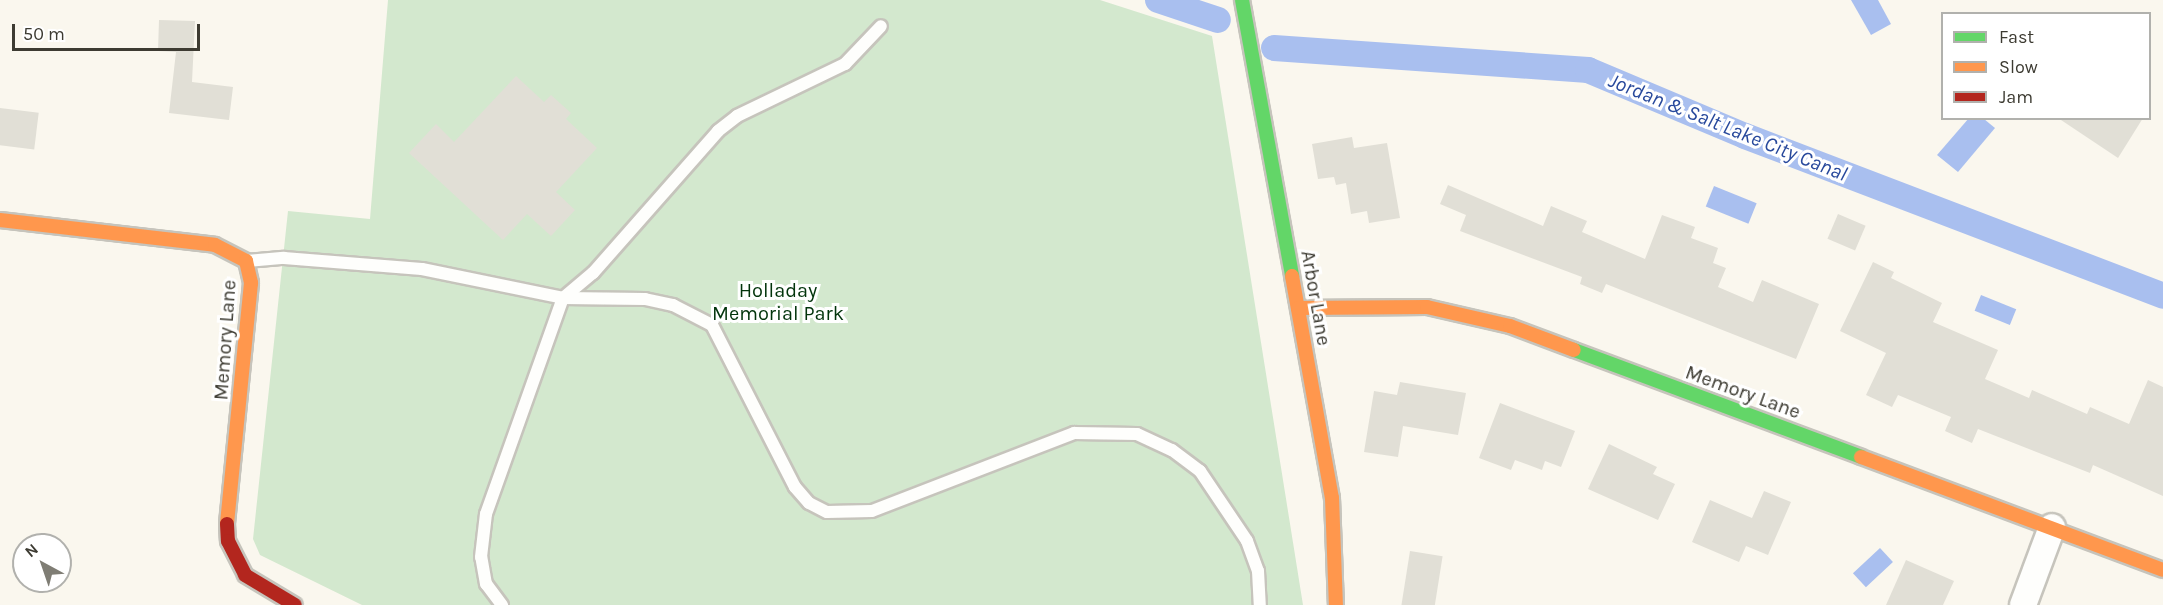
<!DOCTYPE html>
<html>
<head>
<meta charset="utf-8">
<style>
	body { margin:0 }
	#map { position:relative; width:2163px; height:605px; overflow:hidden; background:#faf7ee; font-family:Karla,sans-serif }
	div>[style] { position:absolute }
	.green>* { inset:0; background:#d3e8ce }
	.water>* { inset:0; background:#a9bfef; transform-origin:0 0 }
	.canal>* { height:26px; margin:-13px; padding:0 13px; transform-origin:13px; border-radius:13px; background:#a9bfef }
	.building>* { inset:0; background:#e1dfd6; transform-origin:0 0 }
	.roads { filter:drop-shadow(2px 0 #c6c4bc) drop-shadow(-2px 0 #c6c4bc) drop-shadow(0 2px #c6c4bc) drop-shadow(0 -2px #c6c4bc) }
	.lane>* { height:12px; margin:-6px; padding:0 6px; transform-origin:6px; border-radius:6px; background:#fefefc }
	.street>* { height:26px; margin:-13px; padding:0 13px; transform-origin:13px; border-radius:13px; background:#fefefc }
	.fast>* { height:14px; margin:-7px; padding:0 7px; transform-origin:7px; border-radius:7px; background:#63d668 }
	.slow>* { height:14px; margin:-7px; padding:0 7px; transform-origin:7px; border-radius:7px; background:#ff974d }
	.jam>* { height:14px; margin:-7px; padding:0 7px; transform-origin:7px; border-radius:7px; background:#b3261e }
	span { translate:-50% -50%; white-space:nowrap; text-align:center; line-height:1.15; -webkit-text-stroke:6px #fff; paint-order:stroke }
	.park-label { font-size:20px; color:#02340b }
	.street-label { font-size:20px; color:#3d3b32 }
	.water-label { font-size:21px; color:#28499c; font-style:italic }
	.legend { position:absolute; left:1941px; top:12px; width:210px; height:108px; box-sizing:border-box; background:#fff; border:2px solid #b1b1ad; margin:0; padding:8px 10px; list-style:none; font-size:18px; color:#3d3b32 }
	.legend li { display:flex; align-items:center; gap:12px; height:30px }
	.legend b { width:30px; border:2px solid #b1b1ad }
	.north { position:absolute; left:12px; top:533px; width:60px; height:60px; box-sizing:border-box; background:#fff; border:2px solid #b1b1ad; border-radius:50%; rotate:320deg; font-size:16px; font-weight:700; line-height:24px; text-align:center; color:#3d3b32 }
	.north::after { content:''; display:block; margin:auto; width:21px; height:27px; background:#7f7d74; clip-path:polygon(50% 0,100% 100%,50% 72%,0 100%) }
	.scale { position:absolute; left:12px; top:24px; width:188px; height:27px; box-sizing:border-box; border:3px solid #3d3b32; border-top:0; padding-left:8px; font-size:18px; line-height:21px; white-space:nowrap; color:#3d3b32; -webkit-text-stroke:4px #fff; paint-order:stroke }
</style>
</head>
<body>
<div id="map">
	<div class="green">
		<i style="clip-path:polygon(388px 0,1100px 0,1212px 36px,1303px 605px,362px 605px,260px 555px,253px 539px,288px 211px,370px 219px)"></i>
	</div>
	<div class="water">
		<i style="clip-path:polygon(1851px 0,1878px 0,1891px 24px,1871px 35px)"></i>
		<i style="clip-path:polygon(1969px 118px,1984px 119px,1995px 128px,1958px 172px,1937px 155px)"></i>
		<i style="left:1714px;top:186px;width:46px;height:22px;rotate:22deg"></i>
		<i style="left:1981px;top:295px;width:38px;height:17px;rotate:22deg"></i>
		<i style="left:1880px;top:548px;width:19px;height:37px;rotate:47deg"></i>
	</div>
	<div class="canal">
		<i style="left:1158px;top:0;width:63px;rotate:18.4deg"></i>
		<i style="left:1274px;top:48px;width:315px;rotate:4deg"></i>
		<i style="left:1588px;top:70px;width:170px;rotate:22.8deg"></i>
		<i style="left:1745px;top:136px;width:448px;rotate:20.9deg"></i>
	</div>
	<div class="building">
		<i style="clip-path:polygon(159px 20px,195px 21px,192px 82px,233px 87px,229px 120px,169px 113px,176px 52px,158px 51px)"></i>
		<i style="clip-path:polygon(516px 76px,544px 102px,551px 95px,571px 113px,566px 119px,597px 148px,556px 192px,575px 210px,551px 236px,527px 214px,503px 240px,409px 153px,436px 124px,454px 142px)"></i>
		<i style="left:0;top:108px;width:39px;height:37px;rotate:7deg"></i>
		<i style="clip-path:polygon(2058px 118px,2143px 118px,2118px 158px)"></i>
		<i style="clip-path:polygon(1352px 137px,1354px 148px,1387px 143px,1400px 218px,1369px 223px,1367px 211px,1351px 214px,1346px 183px,1336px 185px,1334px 177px,1318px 179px,1312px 144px)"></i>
		<i style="clip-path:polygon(1448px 185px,1543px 226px,1551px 206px,1587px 221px,1582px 232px,1645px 259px,1662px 215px,1695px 227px,1691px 238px,1718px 248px,1713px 263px,1726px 268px,1718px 287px,1753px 302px,1762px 280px,1819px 304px,1796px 359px,1606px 284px,1602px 293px,1580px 284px,1582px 277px,1460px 231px,1466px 215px,1440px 204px)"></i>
		<i style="left:1838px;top:214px;width:30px;height:27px;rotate:23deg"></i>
		<i style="clip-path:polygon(1873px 262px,1894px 272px,1891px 278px,1942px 303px,1933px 322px,1998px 350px,1985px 379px,2029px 398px,2032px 390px,2087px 414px,2090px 407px,2129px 424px,2148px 380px,2163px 387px,2163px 496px,2093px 465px,2090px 473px,1978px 429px,1972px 443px,1945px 431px,1951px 417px,1898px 395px,1892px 407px,1866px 395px,1886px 353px,1840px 331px)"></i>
		<i style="clip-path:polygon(1400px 382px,1466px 393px,1458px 435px,1403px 426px,1398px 457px,1364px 452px,1374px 391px,1397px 395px)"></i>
		<i style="clip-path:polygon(1500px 403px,1575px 431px,1561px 467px,1545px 461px,1542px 470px,1515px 460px,1511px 470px,1479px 458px)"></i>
		<i style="clip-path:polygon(1609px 444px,1657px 467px,1653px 474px,1675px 484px,1658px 520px,1588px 489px)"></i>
		<i style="clip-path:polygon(1764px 491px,1791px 502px,1768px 555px,1746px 546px,1739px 562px,1692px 542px,1710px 500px,1752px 518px)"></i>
		<i style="left:1410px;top:551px;width:33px;height:55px;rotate:9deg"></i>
		<i style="clip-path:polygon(1906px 560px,1954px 581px,1943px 605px,1886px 605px)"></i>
	</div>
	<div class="roads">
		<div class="lane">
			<i style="left:247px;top:261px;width:37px;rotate:-5deg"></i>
			<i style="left:284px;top:258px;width:138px;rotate:4.6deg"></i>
			<i style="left:422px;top:269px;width:144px;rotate:11.6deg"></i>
			<i style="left:563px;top:298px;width:39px;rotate:-40deg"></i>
			<i style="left:593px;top:273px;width:189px;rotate:-48.6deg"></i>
			<i style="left:718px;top:131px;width:24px;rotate:-38deg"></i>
			<i style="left:737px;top:116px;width:120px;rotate:-25.7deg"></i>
			<i style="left:845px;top:64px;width:52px;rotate:-46.5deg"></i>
			<i style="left:502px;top:605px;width:26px;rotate:-127deg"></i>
			<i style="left:486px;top:584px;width:27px;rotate:-100deg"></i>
			<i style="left:481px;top:557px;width:43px;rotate:-83.4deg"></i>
			<i style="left:486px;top:514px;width:229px;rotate:-70.4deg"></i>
			<i style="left:563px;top:298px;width:82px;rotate:0.7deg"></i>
			<i style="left:645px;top:299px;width:29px;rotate:12deg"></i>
			<i style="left:673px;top:305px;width:44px;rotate:27.1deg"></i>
			<i style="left:712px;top:325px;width:182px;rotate:62.9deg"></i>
			<i style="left:795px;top:487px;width:21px;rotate:49deg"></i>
			<i style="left:809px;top:503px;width:20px;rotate:27deg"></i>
			<i style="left:827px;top:512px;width:45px;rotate:-1.3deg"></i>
			<i style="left:872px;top:511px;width:217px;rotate:-21.1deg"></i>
			<i style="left:1074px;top:433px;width:63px;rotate:0.9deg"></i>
			<i style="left:1137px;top:434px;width:38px;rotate:25deg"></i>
			<i style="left:1172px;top:450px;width:35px;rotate:37deg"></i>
			<i style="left:1200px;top:471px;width:84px;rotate:56.1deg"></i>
			<i style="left:1247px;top:541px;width:32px;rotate:70deg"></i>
			<i style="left:1258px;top:571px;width:34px;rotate:87deg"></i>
		</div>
		<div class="street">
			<i style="left:2023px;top:605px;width:83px;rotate:-69.6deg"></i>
		</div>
		<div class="fast">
			<i style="left:1242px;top:0;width:280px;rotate:79.7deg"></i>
			<i style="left:1574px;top:350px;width:306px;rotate:20.4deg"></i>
		</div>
		<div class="slow">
			<i style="left:0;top:220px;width:216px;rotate:6.6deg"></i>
			<i style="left:215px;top:245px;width:35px;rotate:27deg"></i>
			<i style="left:246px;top:261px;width:23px;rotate:77deg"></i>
			<i style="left:251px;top:283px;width:242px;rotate:95.7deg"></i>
			<i style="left:1292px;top:276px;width:226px;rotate:79.8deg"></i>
			<i style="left:1332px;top:498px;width:107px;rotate:87.9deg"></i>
			<i style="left:1298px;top:308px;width:129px;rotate:-0.4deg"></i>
			<i style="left:1427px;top:307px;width:85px;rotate:12.9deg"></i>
			<i style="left:1510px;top:326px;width:68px;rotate:20.6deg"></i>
			<i style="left:1861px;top:457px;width:322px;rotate:20.5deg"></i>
		</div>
		<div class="jam">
			<i style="left:227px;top:524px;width:17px;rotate:87deg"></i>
			<i style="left:228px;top:541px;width:38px;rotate:63deg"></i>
			<i style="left:245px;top:575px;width:58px;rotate:31deg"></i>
		</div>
	</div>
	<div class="park-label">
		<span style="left:778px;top:302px">Holladay<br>Memorial Park</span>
	</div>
	<div class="street-label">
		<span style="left:1316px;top:298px;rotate:80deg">Arbor Lane</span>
		<span style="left:225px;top:340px;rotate:-86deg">Memory Lane</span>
		<span style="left:1743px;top:392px;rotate:20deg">Memory Lane</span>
	</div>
	<div class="water-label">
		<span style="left:1728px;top:127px;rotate:22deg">Jordan &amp; Salt Lake City Canal</span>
	</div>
	<ul class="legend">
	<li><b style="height:8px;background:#63d668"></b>Fast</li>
	<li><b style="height:8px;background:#ff974d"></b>Slow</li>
	<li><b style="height:8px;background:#b3261e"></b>Jam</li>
	</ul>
	<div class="north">N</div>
	<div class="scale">50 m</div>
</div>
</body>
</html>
